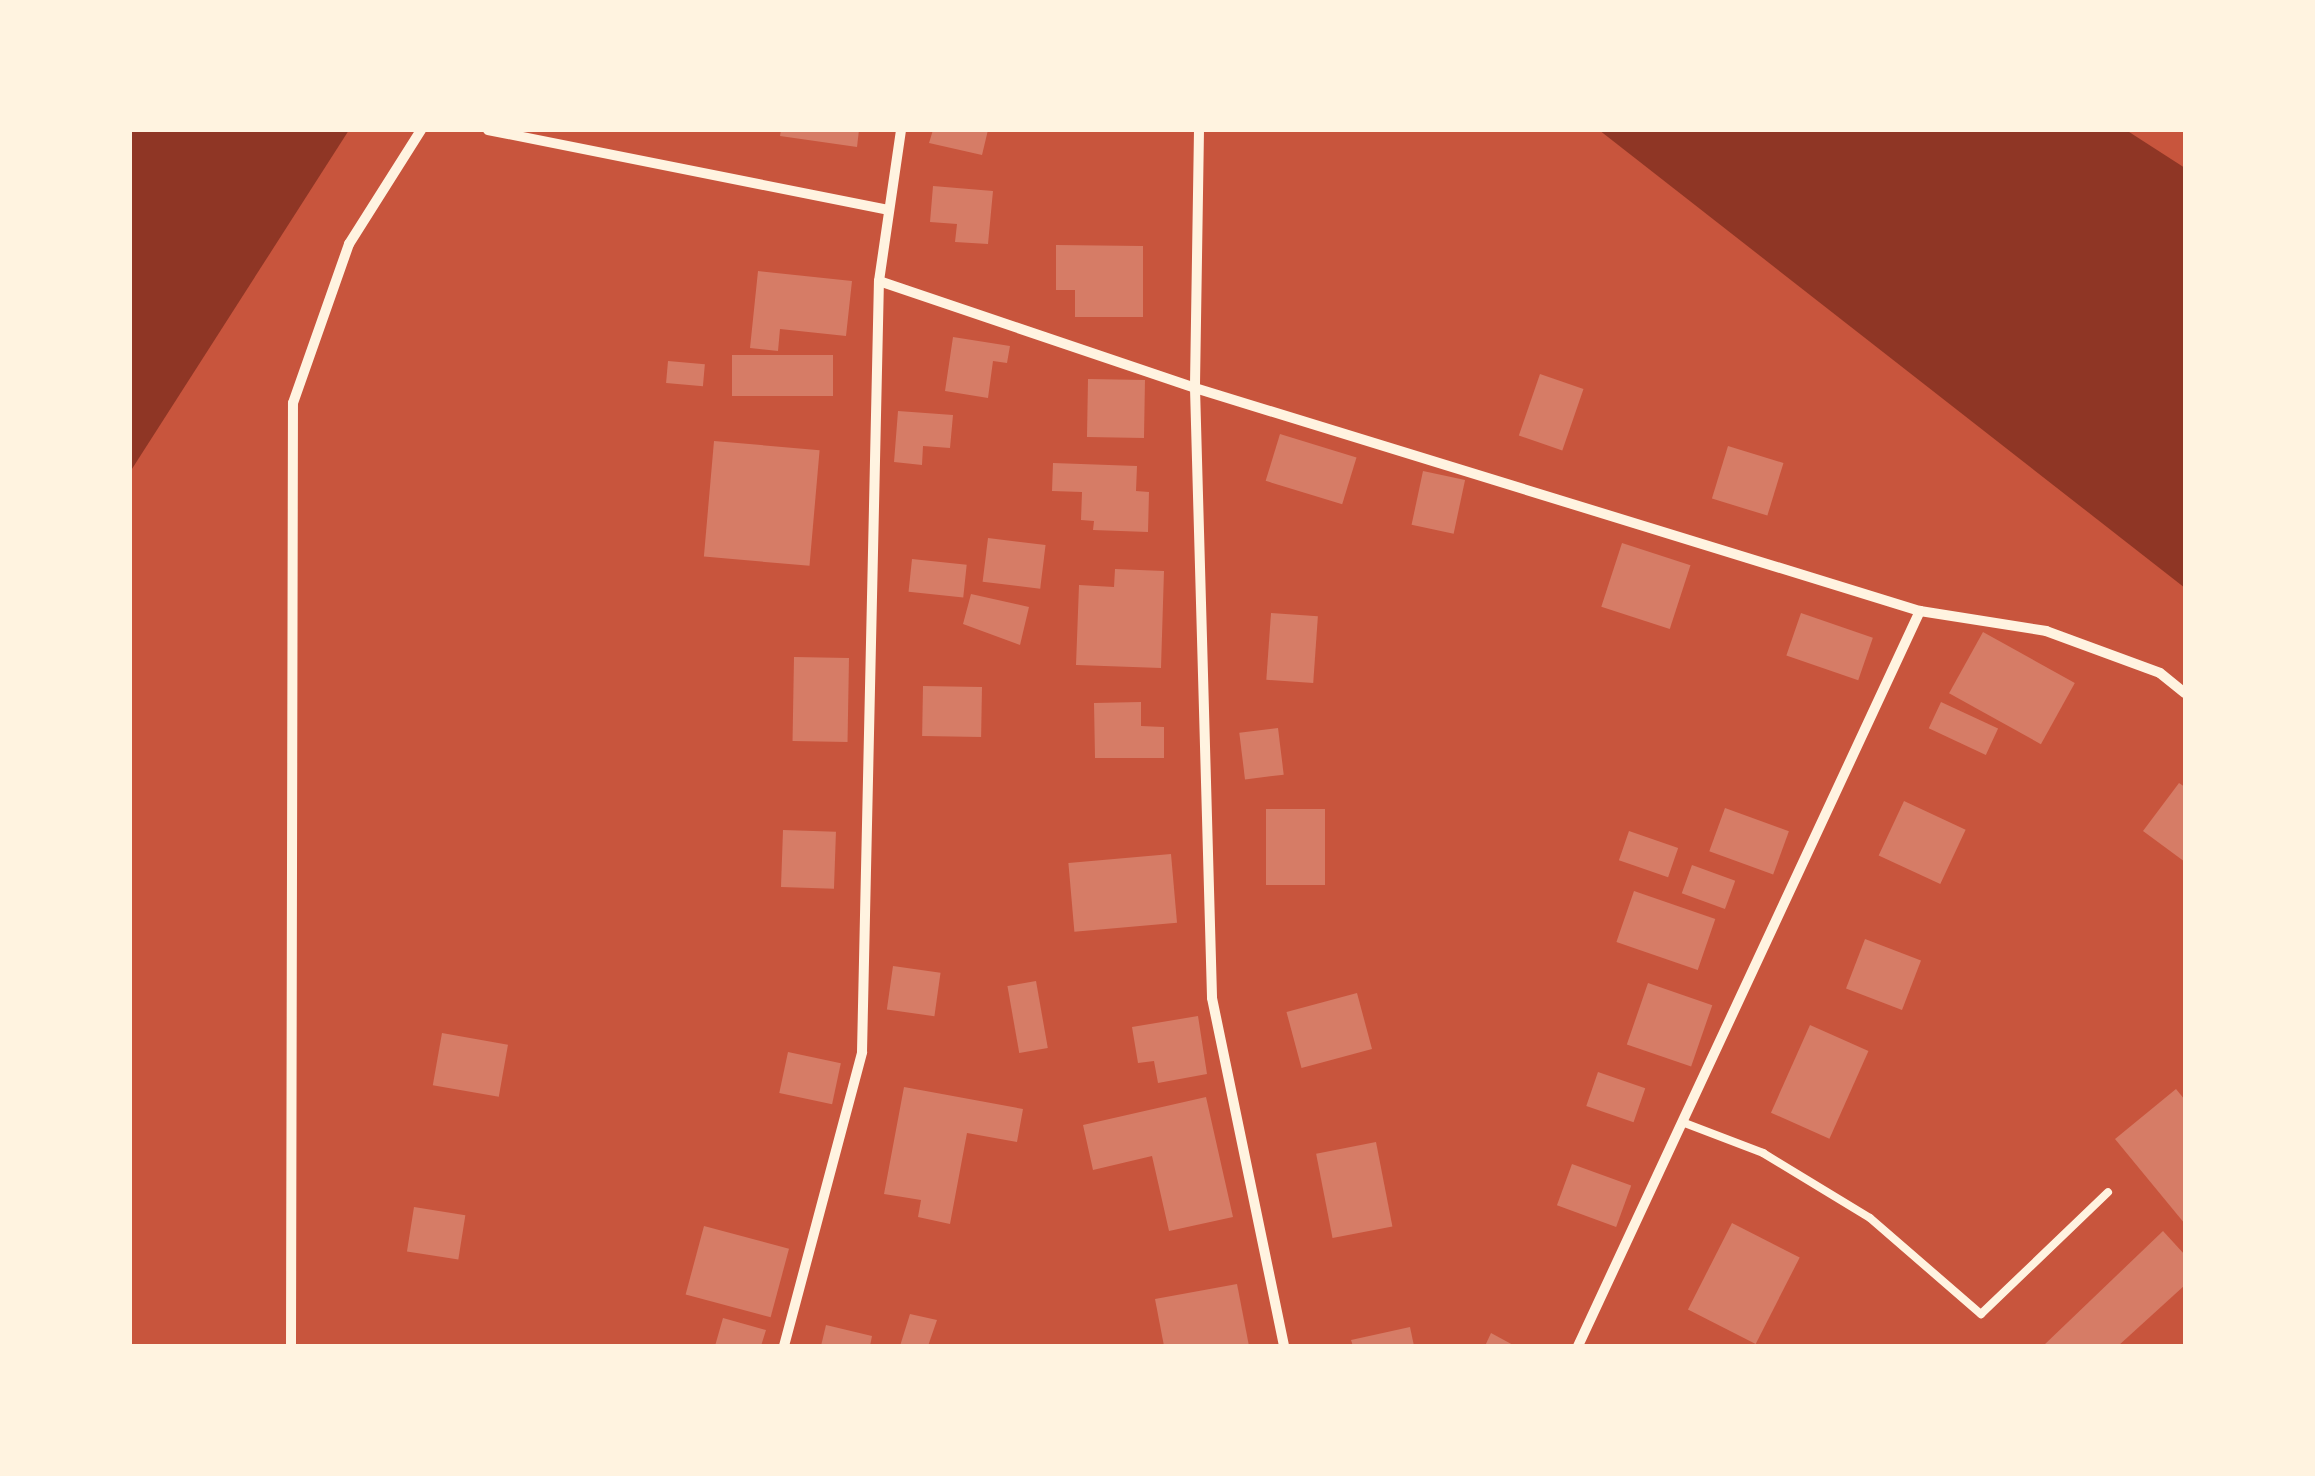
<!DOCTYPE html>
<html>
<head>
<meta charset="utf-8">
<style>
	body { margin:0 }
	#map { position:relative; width:2315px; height:1476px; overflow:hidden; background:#c8553d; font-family:Arial,sans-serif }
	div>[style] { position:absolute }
	.water>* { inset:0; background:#8f3625 }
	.building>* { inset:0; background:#d67c66; transform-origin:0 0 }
	.service>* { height:8px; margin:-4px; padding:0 4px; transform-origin:4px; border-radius:4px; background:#fff3e0 }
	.minor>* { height:10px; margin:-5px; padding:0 5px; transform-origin:5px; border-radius:5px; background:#fff3e0 }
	span { translate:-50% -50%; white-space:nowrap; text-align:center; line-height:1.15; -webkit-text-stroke:8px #fff3e0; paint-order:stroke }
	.frame { position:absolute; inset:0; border:132px solid #fff3e0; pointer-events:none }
</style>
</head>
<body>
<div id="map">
	<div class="water">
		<i style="clip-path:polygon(130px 130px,349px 130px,130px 472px)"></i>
		<i style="clip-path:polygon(1599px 130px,2126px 130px,2185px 168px,2185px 588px)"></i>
	</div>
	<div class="building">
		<i style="clip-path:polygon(781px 130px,859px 130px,857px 147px,780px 136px)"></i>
		<i style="clip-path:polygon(933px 130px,988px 130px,982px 155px,929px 143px)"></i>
		<i style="clip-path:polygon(933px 186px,993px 191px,988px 244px,955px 242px,957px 224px,930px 222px)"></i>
		<i style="clip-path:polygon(1056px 245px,1143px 246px,1143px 317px,1075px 317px,1075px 290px,1056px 290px)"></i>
		<i style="clip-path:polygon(758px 271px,852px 281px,846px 336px,780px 329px,778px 351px,750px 348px)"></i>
		<i style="clip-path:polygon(953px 337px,1010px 346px,1007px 363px,993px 361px,988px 398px,945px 391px)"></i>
		<i style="left:833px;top:355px;width:41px;height:101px;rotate:90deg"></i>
		<i style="left:668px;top:361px;width:37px;height:22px;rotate:5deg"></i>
		<i style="left:1540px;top:374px;width:46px;height:65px;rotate:19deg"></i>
		<i style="left:1088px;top:379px;width:57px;height:58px;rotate:1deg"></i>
		<i style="clip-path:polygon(898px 411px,953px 415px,950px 448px,923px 446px,922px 465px,894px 462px)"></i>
		<i style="left:1280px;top:434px;width:80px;height:49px;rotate:17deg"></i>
		<i style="left:714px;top:441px;width:106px;height:116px;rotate:5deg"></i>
		<i style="left:1728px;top:446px;width:58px;height:55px;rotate:17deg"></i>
		<i style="clip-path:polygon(1053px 463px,1137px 466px,1136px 491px,1149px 492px,1148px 532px,1093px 530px,1094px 521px,1081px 520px,1082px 492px,1052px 491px)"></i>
		<i style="left:1423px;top:471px;width:43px;height:55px;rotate:12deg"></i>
		<i style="left:988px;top:538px;width:58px;height:44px;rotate:7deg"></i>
		<i style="left:1622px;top:543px;width:72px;height:67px;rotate:18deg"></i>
		<i style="left:912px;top:559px;width:55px;height:33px;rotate:6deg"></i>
		<i style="clip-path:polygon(1115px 569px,1164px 571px,1161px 668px,1076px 665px,1079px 585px,1114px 587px)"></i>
		<i style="clip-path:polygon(971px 594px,1029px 607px,1020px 645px,963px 624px)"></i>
		<i style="left:1271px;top:613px;width:47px;height:67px;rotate:4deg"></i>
		<i style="left:1801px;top:613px;width:76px;height:45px;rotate:19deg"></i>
		<i style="left:1983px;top:632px;width:105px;height:70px;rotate:29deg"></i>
		<i style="left:794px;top:657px;width:55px;height:84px;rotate:1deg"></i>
		<i style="left:923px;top:686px;width:59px;height:50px;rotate:1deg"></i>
		<i style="clip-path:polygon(1141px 702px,1141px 726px,1164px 727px,1164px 758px,1095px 758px,1094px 703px)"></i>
		<i style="left:1941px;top:702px;width:63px;height:29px;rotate:25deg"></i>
		<i style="left:1278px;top:728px;width:47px;height:39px;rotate:83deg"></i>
		<i style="clip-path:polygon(2179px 783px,2185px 787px,2185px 862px,2143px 831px)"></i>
		<i style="left:1904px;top:801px;width:68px;height:60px;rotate:25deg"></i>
		<i style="left:1725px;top:808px;width:68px;height:46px;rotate:20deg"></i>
		<i style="left:1266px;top:809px;width:59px;height:76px"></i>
		<i style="left:783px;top:830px;width:53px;height:57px;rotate:2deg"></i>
		<i style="left:1629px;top:831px;width:52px;height:31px;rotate:19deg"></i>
		<i style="left:1171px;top:854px;width:69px;height:103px;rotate:85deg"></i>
		<i style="left:1692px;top:865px;width:46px;height:30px;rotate:20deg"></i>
		<i style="left:1634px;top:891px;width:86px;height:54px;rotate:19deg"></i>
		<i style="left:1865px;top:939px;width:60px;height:53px;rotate:21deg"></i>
		<i style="left:893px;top:966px;width:48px;height:44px;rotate:8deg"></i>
		<i style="left:1036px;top:981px;width:68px;height:29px;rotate:80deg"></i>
		<i style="left:1648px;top:983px;width:68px;height:65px;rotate:19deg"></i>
		<i style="left:1357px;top:993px;width:58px;height:73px;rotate:75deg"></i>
		<i style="clip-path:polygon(1198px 1016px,1207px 1074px,1158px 1083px,1154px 1061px,1138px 1063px,1132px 1027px)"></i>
		<i style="left:1810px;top:1025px;width:64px;height:96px;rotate:24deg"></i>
		<i style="left:442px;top:1033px;width:67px;height:53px;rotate:10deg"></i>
		<i style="left:788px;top:1052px;width:54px;height:42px;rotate:12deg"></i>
		<i style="left:1598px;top:1072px;width:50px;height:36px;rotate:19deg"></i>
		<i style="clip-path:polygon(904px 1087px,1023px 1109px,1017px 1142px,967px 1133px,950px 1224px,918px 1217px,921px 1200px,884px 1194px)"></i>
		<i style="clip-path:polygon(2176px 1089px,2185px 1100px,2185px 1224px,2115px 1139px)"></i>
		<i style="clip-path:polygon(1206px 1097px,1233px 1217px,1169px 1231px,1152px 1156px,1093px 1170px,1083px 1125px)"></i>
		<i style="left:1376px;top:1142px;width:86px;height:61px;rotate:79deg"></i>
		<i style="left:1572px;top:1164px;width:63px;height:44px;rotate:20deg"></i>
		<i style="left:414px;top:1207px;width:52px;height:45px;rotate:9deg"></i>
		<i style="left:1732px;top:1223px;width:76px;height:97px;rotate:27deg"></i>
		<i style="left:704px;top:1226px;width:88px;height:71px;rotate:15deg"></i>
		<i style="clip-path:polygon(2163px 1231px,2185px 1255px,2185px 1285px,2118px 1346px,2043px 1346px)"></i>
		<i style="clip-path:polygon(1237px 1284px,1249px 1346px,1164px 1346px,1155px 1299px)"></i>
		<i style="clip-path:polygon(910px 1314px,937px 1320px,928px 1346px,900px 1346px)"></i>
		<i style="clip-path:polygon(723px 1318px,766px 1330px,761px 1346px,715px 1346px)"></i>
		<i style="clip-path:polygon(826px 1325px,872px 1336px,870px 1346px,821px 1346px)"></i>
		<i style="clip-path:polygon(1410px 1327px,1414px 1346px,1353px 1346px,1351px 1340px)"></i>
		<i style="clip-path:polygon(1491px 1333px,1515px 1346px,1485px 1346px)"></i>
	</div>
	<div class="service">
		<i style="left:1682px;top:1122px;width:87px;rotate:20.9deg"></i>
		<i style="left:1763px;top:1153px;width:125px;rotate:31.3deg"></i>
		<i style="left:1870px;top:1218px;width:147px;rotate:40.9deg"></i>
		<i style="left:1981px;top:1314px;width:176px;rotate:-43.8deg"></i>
	</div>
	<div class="minor">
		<i style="left:488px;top:130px;width:408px;rotate:11.3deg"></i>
		<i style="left:1199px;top:130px;width:258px;rotate:90.9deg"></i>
		<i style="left:1195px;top:388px;width:610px;rotate:88.4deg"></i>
		<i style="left:1212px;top:998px;width:355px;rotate:78.3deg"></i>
		<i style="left:879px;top:281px;width:334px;rotate:18.7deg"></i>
		<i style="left:1195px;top:388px;width:759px;rotate:17.1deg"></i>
		<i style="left:1920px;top:611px;width:128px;rotate:9deg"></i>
		<i style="left:2046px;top:631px;width:121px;rotate:20.2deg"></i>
		<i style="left:2160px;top:673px;width:32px;rotate:39deg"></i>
		<i style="left:291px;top:1346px;width:943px;rotate:-89.88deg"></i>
		<i style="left:293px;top:403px;width:169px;rotate:-70.6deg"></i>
		<i style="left:349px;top:244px;width:135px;rotate:-57.7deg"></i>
		<i style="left:784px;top:1346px;width:304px;rotate:-75.1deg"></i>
		<i style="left:862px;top:1052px;width:771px;rotate:-88.74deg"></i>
		<i style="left:879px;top:281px;width:153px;rotate:-81.7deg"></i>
		<i style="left:1578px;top:1346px;width:811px;rotate:-65.05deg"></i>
	</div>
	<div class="frame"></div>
</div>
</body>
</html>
